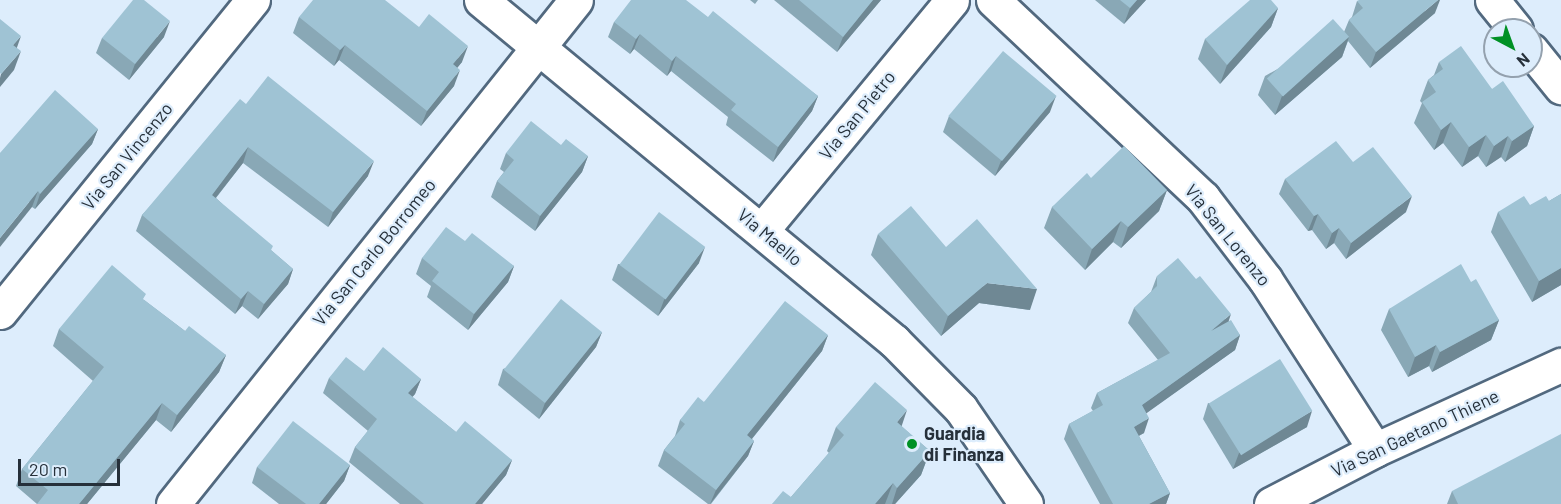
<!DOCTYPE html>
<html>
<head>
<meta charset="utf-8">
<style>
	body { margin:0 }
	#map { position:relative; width:1561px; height:504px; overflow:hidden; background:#ddedfc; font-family:Barlow,sans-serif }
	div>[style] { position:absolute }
	.roads { filter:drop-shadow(2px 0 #52697f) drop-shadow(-2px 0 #52697f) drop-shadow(0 2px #52697f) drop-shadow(0 -2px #52697f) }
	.street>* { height:33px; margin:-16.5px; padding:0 16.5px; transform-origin:16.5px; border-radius:16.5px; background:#fff }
	.secondary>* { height:33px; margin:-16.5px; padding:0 16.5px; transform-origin:16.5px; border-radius:16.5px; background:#fff }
	.wall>* { inset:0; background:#89a8b6 }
	.shaded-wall>* { inset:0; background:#6f8894 }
	.building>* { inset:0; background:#9fc3d4; transform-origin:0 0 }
	.dots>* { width:16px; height:16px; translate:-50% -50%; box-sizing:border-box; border:3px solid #ddedfc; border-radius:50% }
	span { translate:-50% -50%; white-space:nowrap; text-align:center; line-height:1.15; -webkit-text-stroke:4.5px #ddedfc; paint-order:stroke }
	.street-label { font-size:18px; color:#26303a }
	.poi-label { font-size:18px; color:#26303a; font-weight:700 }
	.left { translate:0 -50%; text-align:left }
	.north { position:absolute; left:1483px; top:18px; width:60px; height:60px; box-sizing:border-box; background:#ddedfc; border:2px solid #94a1ae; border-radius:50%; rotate:139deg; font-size:16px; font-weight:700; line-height:24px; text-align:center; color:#26303a }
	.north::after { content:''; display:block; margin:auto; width:21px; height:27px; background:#009125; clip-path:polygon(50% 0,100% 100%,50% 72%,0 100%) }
	.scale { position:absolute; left:18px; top:459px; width:102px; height:27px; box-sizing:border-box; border:3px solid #26303a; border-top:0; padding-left:8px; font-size:18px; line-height:21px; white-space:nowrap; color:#26303a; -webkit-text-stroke:4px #ddedfc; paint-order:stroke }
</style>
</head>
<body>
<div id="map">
	<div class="roads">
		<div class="street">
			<i style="left:993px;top:0;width:289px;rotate:43.3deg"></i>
			<i style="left:1203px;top:198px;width:102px;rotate:52.6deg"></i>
			<i style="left:1265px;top:279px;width:203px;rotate:57.2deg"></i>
			<i style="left:1492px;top:0;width:38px;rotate:51deg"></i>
			<i style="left:1531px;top:50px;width:48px;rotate:51deg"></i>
			<i style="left:762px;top:230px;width:298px;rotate:-50.4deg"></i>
			<i style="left:0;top:312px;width:402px;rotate:-51deg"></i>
			<i style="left:173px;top:504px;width:645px;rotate:-51.35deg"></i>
			<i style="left:1271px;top:504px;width:117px;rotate:-27.4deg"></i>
			<i style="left:1375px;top:450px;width:205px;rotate:-24.6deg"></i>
		</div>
		<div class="secondary">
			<i style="left:481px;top:0;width:536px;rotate:39.55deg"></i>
			<i style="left:894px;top:341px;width:95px;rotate:45.4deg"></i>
			<i style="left:961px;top:409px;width:115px;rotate:55.6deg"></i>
		</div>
	</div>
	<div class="wall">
		<i style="clip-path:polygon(750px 0,758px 0,755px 4px)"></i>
		<i style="clip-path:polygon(774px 0,881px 0,837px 52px)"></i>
		<i style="clip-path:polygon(1095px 0,1146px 0,1124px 24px)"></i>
		<i style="clip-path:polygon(1357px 1px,1435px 13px,1370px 68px,1348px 41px,1342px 57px,1275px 115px,1258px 95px,1265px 76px,1344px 32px,1349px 20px,1352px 17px)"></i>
		<i style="clip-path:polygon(1278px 8px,1271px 27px,1220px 84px,1198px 59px,1205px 39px)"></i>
		<i style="clip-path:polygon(299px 17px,419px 27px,462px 62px,457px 68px,454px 86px,421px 126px,339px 60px,334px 66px,293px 33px)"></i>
		<i style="clip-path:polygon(708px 17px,818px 96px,812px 111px,773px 162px,726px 125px,728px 117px,671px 71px,667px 76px,634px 49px,630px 54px,608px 37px,614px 22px)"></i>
		<i style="clip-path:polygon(164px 37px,129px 80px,96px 53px,102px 38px)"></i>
		<i style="clip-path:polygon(1439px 62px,1492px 89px,1534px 126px,1527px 146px,1505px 162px,1501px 157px,1486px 167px,1478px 156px,1462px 167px,1443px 143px,1434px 150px,1414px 123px,1422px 103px,1420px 101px,1428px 80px,1434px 75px)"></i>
		<i style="clip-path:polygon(246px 104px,368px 176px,328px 227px,243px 163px,216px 198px,272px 251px,293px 269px,288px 284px,258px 319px,242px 306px,235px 314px,136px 231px,142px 215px)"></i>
		<i style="clip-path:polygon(1050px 112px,995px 176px,943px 132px,949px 116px)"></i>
		<i style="clip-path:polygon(98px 129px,92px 144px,35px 209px,32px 207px,0 153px)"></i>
		<i style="clip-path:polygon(506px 153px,588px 156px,582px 172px,535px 231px,491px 197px,497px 181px,504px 172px,500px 169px)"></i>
		<i style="clip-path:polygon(1353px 162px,1406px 212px,1346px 259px,1334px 243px,1326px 249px,1312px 230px,1308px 231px,1279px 194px,1285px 179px)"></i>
		<i style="clip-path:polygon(1091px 178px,1167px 190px,1159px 211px,1121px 248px,1113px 242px,1085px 270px,1044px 228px,1052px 207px)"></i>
		<i style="clip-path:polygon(1561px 194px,1561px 285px,1532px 302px,1491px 232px,1498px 212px,1549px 201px)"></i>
		<i style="clip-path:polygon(878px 234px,1030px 310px,979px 303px,941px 336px,871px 255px)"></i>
		<i style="clip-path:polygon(465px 241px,514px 266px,508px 282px,468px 330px,427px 297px,431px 286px,416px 274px,422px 258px)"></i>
		<i style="clip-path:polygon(699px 263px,658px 316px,612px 280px,618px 264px)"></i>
		<i style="clip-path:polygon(1157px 276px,1229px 321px,1240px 335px,1235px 350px,1146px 413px,1144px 433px,1139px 436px,1170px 493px,1166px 504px,1100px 504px,1064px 439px,1069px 424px,1093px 411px,1091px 408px,1097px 393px,1158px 360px,1128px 323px,1134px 308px,1151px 292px)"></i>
		<i style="clip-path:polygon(1471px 282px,1499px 320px,1491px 340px,1432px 372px,1429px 366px,1408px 377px,1381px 330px,1389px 309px)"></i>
		<i style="clip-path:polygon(144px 300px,185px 331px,226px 355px,219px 372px,171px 432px,156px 420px,87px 504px,37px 504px,16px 486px,22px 469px,93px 381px,53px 346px,59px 329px)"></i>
		<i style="clip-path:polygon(602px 332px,596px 347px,539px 419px,498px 385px,503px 369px)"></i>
		<i style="clip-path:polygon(828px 335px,822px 351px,752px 439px,754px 441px,748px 456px,711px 504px,708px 504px,658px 466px,664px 450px,675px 436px,680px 420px,704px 402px)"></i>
		<i style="clip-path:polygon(364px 371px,421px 379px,415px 394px,412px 397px,456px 432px,512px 460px,506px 475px,482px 504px,400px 504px,349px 462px,355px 447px,368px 431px,323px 393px,329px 378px)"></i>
		<i style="clip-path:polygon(1208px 403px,1307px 427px,1233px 469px,1203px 419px)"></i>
		<i style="clip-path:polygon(901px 426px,930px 451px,921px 475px,895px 504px,772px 504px,791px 497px,829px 453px,827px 451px,836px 427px)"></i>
		<i style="clip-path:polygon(350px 465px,344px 481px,326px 504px,279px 504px,252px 483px,257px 467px)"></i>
		<i style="clip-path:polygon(1452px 491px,1561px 504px,1447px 504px)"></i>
	</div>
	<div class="shaded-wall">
		<i style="clip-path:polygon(873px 0,881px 0,837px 52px,843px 37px)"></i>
		<i style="clip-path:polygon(1137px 0,1146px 0,1124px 24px,1130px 8px)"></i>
		<i style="clip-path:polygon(1438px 0,1440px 0,1435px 13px,1370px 68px,1376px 52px)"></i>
		<i style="clip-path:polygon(1278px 8px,1271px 27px,1220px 84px,1227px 65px)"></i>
		<i style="clip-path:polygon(170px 21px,164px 37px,129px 80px,135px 64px)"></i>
		<i style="clip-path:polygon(640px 34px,634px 49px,630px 54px,636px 39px)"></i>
		<i style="clip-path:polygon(21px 36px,14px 56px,13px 45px)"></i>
		<i style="clip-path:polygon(1349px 37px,1342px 57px,1275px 115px,1282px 96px)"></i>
		<i style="clip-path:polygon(345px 45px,339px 60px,334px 66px,340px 50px)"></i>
		<i style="clip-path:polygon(468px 46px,462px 62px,447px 80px,453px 64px)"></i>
		<i style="clip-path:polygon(21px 51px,14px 70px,0 87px,0 78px,1px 74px)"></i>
		<i style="clip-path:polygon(676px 56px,671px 71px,667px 76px,672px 61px)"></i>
		<i style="clip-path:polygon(460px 70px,454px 86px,421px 126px,427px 111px)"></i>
		<i style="clip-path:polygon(818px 96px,812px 111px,773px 162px,778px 147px)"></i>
		<i style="clip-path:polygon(1056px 96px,1050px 112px,995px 176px,1001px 161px)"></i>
		<i style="clip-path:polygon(1451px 122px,1443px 143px,1434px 150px,1441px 130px)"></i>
		<i style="clip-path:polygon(1534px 126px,1527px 146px,1505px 162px,1512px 141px)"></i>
		<i style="clip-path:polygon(98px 129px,92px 144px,35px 209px,40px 194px)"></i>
		<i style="clip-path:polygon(1486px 135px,1478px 156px,1462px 167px,1469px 147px)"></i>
		<i style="clip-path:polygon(1508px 136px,1501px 157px,1486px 167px,1494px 146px)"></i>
		<i style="clip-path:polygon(248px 147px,243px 163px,206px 210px,212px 195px)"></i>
		<i style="clip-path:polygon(588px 156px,582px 172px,535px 231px,540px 216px)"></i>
		<i style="clip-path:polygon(374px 161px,368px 176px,328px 227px,333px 212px)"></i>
		<i style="clip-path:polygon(1167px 190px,1159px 211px,1121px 248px,1128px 227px)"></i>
		<i style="clip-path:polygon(38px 191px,32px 207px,0 247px,0 238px)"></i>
		<i style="clip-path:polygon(1412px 196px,1406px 212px,1346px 259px,1351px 243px)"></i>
		<i style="clip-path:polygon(1318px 214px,1312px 230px,1308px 231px,1314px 216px)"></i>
		<i style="clip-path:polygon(1121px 221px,1113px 242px,1085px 270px,1092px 249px)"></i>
		<i style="clip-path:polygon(1339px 228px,1334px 243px,1326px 249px,1332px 233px)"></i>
		<i style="clip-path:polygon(705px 247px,699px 263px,658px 316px,664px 300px)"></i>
		<i style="clip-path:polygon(514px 266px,508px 282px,468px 330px,474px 314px)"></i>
		<i style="clip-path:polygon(1561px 268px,1561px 285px,1532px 302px,1539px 281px)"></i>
		<i style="clip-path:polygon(293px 269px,288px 284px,258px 319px,264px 304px)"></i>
		<i style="clip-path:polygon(987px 283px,1037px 289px,1030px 310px,979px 303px,941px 336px,948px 316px)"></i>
		<i style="clip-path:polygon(248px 291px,242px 306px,235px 314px,241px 299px)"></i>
		<i style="clip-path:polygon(1231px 314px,1226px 329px,1211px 331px)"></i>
		<i style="clip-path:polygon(1499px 320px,1491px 340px,1432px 372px,1440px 352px)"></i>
		<i style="clip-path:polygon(602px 332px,596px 347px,539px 419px,545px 403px)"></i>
		<i style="clip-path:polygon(828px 335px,822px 351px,742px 451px,747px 435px)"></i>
		<i style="clip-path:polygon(1240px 335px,1235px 350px,1137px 420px,1142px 405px)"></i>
		<i style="clip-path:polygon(1436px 345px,1429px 366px,1408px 377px,1415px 357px)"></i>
		<i style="clip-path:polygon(226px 355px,219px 372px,171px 432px,177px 415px)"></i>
		<i style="clip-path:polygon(421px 379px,415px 394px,402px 409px,408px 393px)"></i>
		<i style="clip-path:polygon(162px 403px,156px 420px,87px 504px,79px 504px)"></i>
		<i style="clip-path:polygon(907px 410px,899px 434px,897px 422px)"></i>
		<i style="clip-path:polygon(1312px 411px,1307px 427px,1233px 469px,1239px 453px)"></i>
		<i style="clip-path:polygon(1149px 418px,1144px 433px,1128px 441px,1134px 427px)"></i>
		<i style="clip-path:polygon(754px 441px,748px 456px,710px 504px,716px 490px)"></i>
		<i style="clip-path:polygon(930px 451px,921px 475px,895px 504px,892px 504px,897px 488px)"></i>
		<i style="clip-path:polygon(512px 460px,506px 475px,482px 504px,475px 504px)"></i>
		<i style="clip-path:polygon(350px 465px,344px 481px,326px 504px,319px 504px)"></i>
		<i style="clip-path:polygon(893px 483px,885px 504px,875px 504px)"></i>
		<i style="clip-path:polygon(1170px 493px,1166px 504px,1149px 504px)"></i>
	</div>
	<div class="building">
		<i style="clip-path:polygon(133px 0,144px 0,170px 21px,135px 64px,102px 38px)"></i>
		<i style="clip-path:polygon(313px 0,385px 0,419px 27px,429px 14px,468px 46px,453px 64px,460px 70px,427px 111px,345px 45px,340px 50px,299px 17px)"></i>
		<i style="clip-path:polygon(631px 0,686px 0,708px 17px,713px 11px,818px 96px,778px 147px,731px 110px,736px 104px,676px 56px,672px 61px,640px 34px,636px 39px,614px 22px)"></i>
		<i style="clip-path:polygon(799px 0,873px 0,843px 37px)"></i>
		<i style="clip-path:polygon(1120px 0,1137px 0,1130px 8px)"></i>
		<i style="clip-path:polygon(1250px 0,1271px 0,1278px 8px,1227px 65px,1205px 39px)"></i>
		<i style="clip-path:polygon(1359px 0,1438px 0,1376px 52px,1349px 20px,1363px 8px,1357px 1px)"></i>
		<i style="clip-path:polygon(0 19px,21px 36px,13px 45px,21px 51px,1px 74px,0 73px)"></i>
		<i style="left:1333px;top:19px;width:24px;height:89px;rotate:48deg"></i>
		<i style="clip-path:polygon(1461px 46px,1492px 89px,1503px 81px,1534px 126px,1512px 141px,1508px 136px,1494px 146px,1486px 135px,1469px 147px,1451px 122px,1441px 130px,1422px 102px,1436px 92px,1428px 80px,1443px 69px,1439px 62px)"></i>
		<i style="left:1003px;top:51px;width:70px;height:85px;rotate:40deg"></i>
		<i style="clip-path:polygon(268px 76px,374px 161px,333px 212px,248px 147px,212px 195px,273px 246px,271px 250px,293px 269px,264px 304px,248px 291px,241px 299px,142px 215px,240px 99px,246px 104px)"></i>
		<i style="clip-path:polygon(55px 90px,98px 129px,40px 194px,38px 191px,0 238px,0 153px)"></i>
		<i style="clip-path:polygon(531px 121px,561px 145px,566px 139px,588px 156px,540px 216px,497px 181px,514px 160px,506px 153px)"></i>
		<i style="clip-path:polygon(1336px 141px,1353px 162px,1373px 147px,1412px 196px,1351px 243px,1339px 228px,1332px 233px,1318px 214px,1314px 216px,1285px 179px)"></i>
		<i style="clip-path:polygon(1124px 146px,1167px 190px,1128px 227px,1121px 221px,1092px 249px,1052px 207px,1087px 173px,1091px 178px)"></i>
		<i style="clip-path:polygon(1561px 194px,1561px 268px,1539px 281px,1498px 212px,1524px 196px,1530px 205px,1546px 196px,1549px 201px)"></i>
		<i style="clip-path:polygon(911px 206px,946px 247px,977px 219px,1037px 289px,987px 283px,948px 316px,878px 234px)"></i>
		<i style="left:659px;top:212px;width:58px;height:66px;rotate:37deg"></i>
		<i style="clip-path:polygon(446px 227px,465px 241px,472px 233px,514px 266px,474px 314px,432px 281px,439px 272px,422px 258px)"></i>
		<i style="clip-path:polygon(1178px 258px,1196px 279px,1200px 276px,1231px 314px,1211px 331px,1231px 320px,1240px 335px,1142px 405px,1149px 418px,1134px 427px,1170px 493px,1149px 504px,1113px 504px,1069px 424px,1103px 405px,1097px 393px,1170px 353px,1134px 308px,1157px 286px,1157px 276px)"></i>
		<i style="clip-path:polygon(1461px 264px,1471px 282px,1476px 279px,1499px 320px,1440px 352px,1436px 345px,1415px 357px,1389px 309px)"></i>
		<i style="clip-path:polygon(112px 265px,146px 294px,143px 299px,185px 331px,189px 326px,226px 355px,177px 415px,162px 403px,79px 504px,37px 504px,48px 490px,22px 469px,104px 367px,59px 329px)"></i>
		<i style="left:561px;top:299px;width:53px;height:91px;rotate:39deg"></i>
		<i style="clip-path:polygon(785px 301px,828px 335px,747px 435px,754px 441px,716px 490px,664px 450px,685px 424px,680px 420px,698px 397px,704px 402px)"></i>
		<i style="clip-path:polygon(383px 347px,421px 379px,408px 393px,456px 432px,465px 421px,512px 460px,475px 504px,424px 504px,355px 447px,377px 419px,329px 378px,346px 357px,364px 371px)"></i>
		<i style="left:1280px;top:359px;width:61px;height:84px;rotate:58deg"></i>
		<i style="clip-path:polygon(875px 382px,907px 410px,897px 422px,930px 451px,897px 488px,893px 483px,875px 504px,772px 504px,783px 491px,791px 497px,844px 435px,836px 427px)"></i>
		<i style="clip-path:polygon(293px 421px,350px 465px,319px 504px,306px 504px,257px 467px)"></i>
		<i style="clip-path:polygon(1561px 434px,1561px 504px,1458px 504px,1452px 491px)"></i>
	</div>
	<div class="dots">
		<i style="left:912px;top:444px;background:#009125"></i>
	</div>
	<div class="street-label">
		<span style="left:857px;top:115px;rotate:-51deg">Via San Pietro</span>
		<span style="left:127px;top:156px;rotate:-51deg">Via San Vincenzo</span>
		<span style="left:1228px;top:235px;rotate:51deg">Via San Lorenzo</span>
		<span style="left:770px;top:237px;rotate:40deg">Via Maello</span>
		<span style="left:374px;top:252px;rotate:-51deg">Via San Carlo Borromeo</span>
		<span style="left:1415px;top:433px;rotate:-25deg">Via San Gaetano Thiene</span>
	</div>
	<div class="poi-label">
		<span class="left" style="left:924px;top:444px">Guardia<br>di Finanza</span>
	</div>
	<div class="north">N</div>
	<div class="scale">20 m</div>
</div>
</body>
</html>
